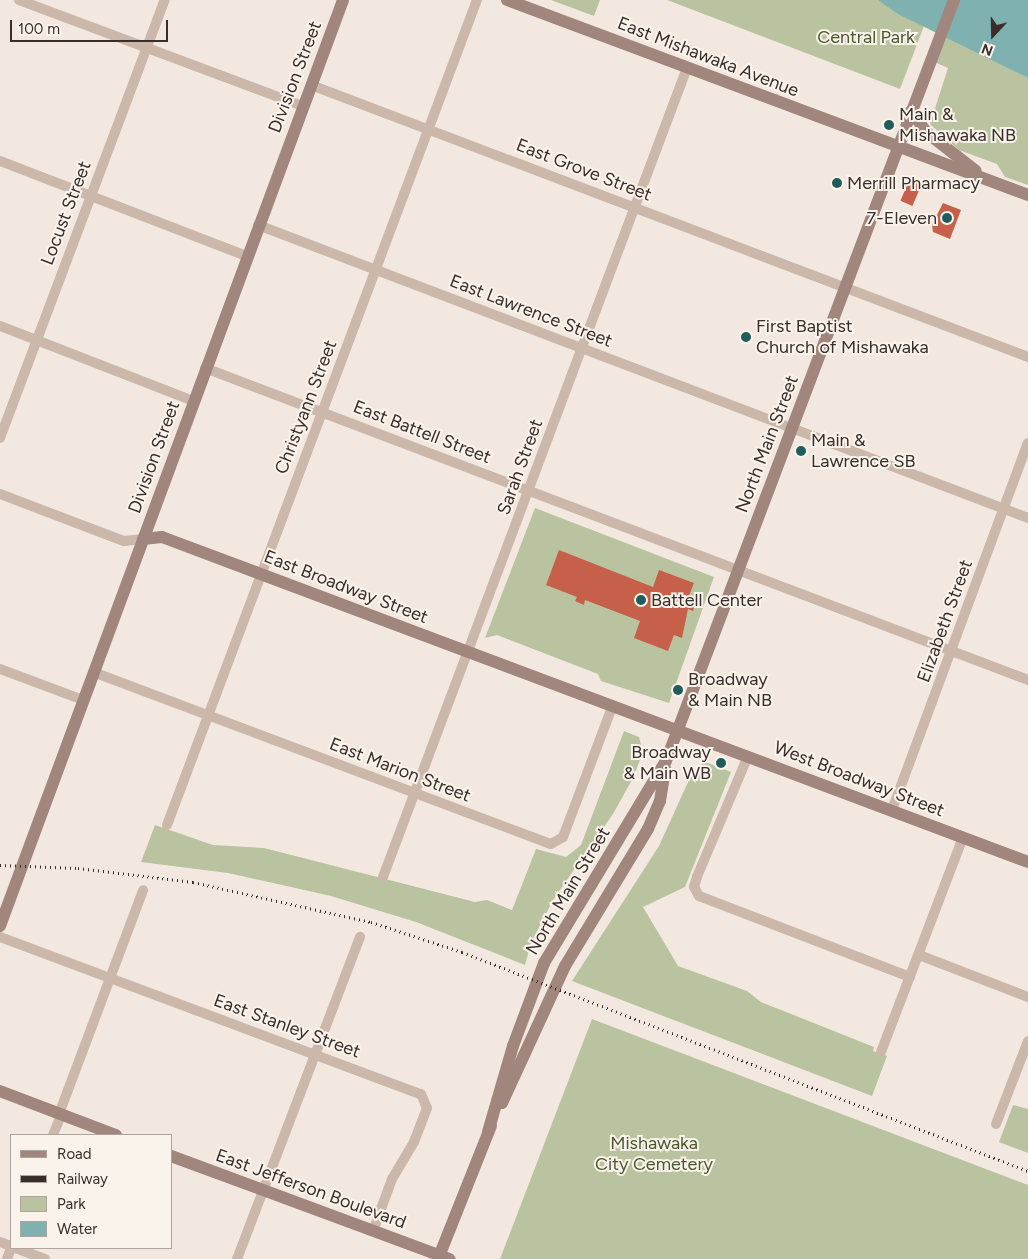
<!DOCTYPE html>
<html>
<head>
<meta charset="utf-8">
<style>
	body { margin:0 }
	#map { position:relative; width:1028px; height:1259px; overflow:hidden; background:#f3e8df; font-family:Figtree,sans-serif }
	div>[style] { position:absolute }
	.green>* { inset:0; background:#b9c39f }
	.water>* { inset:0; background:#7eb1af }
	.building>* { inset:0; background:#c6604a; transform-origin:0 0 }
	.street>* { height:10px; margin:-5px; padding:0 5px; transform-origin:5px; border-radius:5px; background:#ccb8ab }
	.secondary>* { height:12px; margin:-6px; padding:0 6px; transform-origin:6px; border-radius:6px; background:#a0867c }
	.rail>* { height:3px; margin-top:-1.5px; transform-origin:0; background:repeating-linear-gradient(90deg,#392e2a 0 1px,transparent 0 5px) }
	.dots>* { width:14px; height:14px; translate:-50% -50%; box-sizing:border-box; border:2px solid #faf3ec; border-radius:50% }
	span { translate:-50% -50%; white-space:nowrap; text-align:center; line-height:1.15; -webkit-text-stroke:4px #faf3ec; paint-order:stroke }
	.park-label { font-size:18px; color:#4b582d }
	.street-label { font-size:18px; color:#392e2a }
	.poi-label { font-size:18px; color:#392e2a }
	.left { translate:0 -50%; text-align:left }
	.right { translate:-100% -50%; text-align:right }
	.legend { position:absolute; left:10px; top:1134px; width:162px; height:115px; box-sizing:border-box; background:#faf3ec; border:1px solid #ada49e; margin:0; padding:6px 9px; list-style:none; font-size:15px; color:#392e2a }
	.legend li { display:flex; align-items:center; gap:10px; height:25px }
	.legend b { width:25px; border:1px solid #ada49e }
	.north { position:absolute; left:968px; top:10px; width:50px; height:50px; -webkit-text-stroke:4px #faf3ec; paint-order:stroke; rotate:201deg; font-size:14px; font-weight:700; line-height:20px; text-align:center; color:#392e2a }
	.north::after { content:''; display:block; margin:auto; width:18px; height:22px; background:#392e2a; clip-path:polygon(50% 0,100% 100%,50% 72%,0 100%) }
	.scale { position:absolute; left:10px; top:20px; width:158px; height:22px; box-sizing:border-box; border:2px solid #392e2a; border-top:0; padding-left:6px; font-size:15px; line-height:18px; white-space:nowrap; color:#392e2a; -webkit-text-stroke:4px #faf3ec; paint-order:stroke }
</style>
</head>
<body>
<div id="map">
	<div class="green">
		<i style="clip-path:polygon(551px 0,600px 0,594px 16px)"></i>
		<i style="clip-path:polygon(667px 0,878px 0,924px 26px,900px 89px)"></i>
		<i style="clip-path:polygon(942px 33px,1028px 78px,1028px 185px,1005px 177px,997px 164px,959px 150px,930px 124px,948px 68px,930px 60px)"></i>
		<i style="clip-path:polygon(535px 508px,714px 577px,669px 703px,601px 681px,598px 674px,497px 635px,485px 638px)"></i>
		<i style="clip-path:polygon(624px 731px,639px 737px,643px 752px,633px 778px,613px 814px,553px 900px,531px 943px,525px 965px,416px 922px,331px 896px,228px 873px,141px 862px,155px 825px,213px 845px,264px 848px,475px 902px,487px 900px,512px 910px,536px 849px,566px 857px,581px 845px)"></i>
		<i style="clip-path:polygon(705px 762px,731px 772px,685px 887px,643px 907px,678px 966px,747px 991px,761px 1002px,874px 1047px,873px 1051px,887px 1056px,872px 1096px,572px 981px,659px 846px,693px 771px)"></i>
		<i style="clip-path:polygon(592px 1019px,1028px 1185px,1028px 1259px,500px 1259px)"></i>
		<i style="clip-path:polygon(1013px 1105px,1028px 1109px,1028px 1153px,999px 1142px)"></i>
	</div>
	<div class="water">
		<i style="clip-path:polygon(878px 0,1028px 0,1028px 78px,898px 14px)"></i>
	</div>
	<div class="building">
		<i style="left:911px;top:176px;width:13px;height:27px;rotate:23deg"></i>
		<i style="clip-path:polygon(943px 203px,961px 210px,950px 239px,933px 232px,932px 225px)"></i>
		<i style="clip-path:polygon(559px 550px,653px 587px,659px 570px,694px 583px,688px 598px,696px 601px,693px 611px,688px 609px,682px 638px,674px 635px,668px 651px,634px 638px,640px 621px,585px 600px,584px 605px,575px 601px,577px 597px,546px 585px)"></i>
	</div>
	<div class="street">
		<i style="left:19px;top:0;width:303px;rotate:20.5deg"></i>
		<i style="left:311px;top:85px;width:767px;rotate:20.77deg"></i>
		<i style="left:0;top:161px;width:264px;rotate:21.1deg"></i>
		<i style="left:258px;top:225px;width:824px;rotate:20.83deg"></i>
		<i style="left:0;top:326px;width:207px;rotate:21.2deg"></i>
		<i style="left:205px;top:368px;width:880px;rotate:20.76deg"></i>
		<i style="left:0;top:438px;width:468px;rotate:-69.4deg"></i>
		<i style="left:0;top:494px;width:133px;rotate:20.8deg"></i>
		<i style="left:124px;top:541px;width:19px;rotate:-6deg"></i>
		<i style="left:0;top:669px;width:89px;rotate:20.5deg"></i>
		<i style="left:93px;top:672px;width:489px;rotate:20.6deg"></i>
		<i style="left:551px;top:844px;width:14px;rotate:-30deg"></i>
		<i style="left:563px;top:837px;width:141px;rotate:-69.3deg"></i>
		<i style="left:748px;top:756px;width:131px;rotate:112.9deg"></i>
		<i style="left:697px;top:877px;width:10px;rotate:107deg"></i>
		<i style="left:694px;top:887px;width:10px;rotate:61deg"></i>
		<i style="left:699px;top:896px;width:226px;rotate:21deg"></i>
		<i style="left:892px;top:810px;width:391px;rotate:-69.7deg"></i>
		<i style="left:167px;top:825px;width:881px;rotate:-69.41deg"></i>
		<i style="left:383px;top:877px;width:864px;rotate:-69.41deg"></i>
		<i style="left:0;top:937px;width:449px;rotate:20.5deg"></i>
		<i style="left:421px;top:1094px;width:15px;rotate:67deg"></i>
		<i style="left:427px;top:1108px;width:36px;rotate:111deg"></i>
		<i style="left:414px;top:1142px;width:43px;rotate:120.7deg"></i>
		<i style="left:392px;top:1179px;width:55px;rotate:110.1deg"></i>
		<i style="left:919px;top:955px;width:117px;rotate:21.1deg"></i>
		<i style="left:881px;top:1052px;width:230px;rotate:-69.1deg"></i>
		<i style="left:59px;top:1114px;width:239px;rotate:-69.4deg"></i>
		<i style="left:996px;top:1124px;width:89px;rotate:-68.9deg"></i>
		<i style="left:53px;top:1135px;width:22px;rotate:-68deg"></i>
		<i style="left:0;top:1242px;width:12px;rotate:20deg"></i>
		<i style="left:15px;top:1248px;width:32px;rotate:20deg"></i>
		<i style="left:7px;top:1259px;width:12px;rotate:-70deg"></i>
		<i style="left:237px;top:1259px;width:345px;rotate:-69.1deg"></i>
	</div>
	<div class="secondary">
		<i style="left:507px;top:0;width:556px;rotate:20.52deg"></i>
		<i style="left:911px;top:111px;width:26px;rotate:54deg"></i>
		<i style="left:926px;top:132px;width:63px;rotate:38deg"></i>
		<i style="left:143px;top:539px;width:19px;rotate:-6deg"></i>
		<i style="left:162px;top:537px;width:925px;rotate:20.57deg"></i>
		<i style="left:0;top:926px;width:987px;rotate:-69.67deg"></i>
		<i style="left:0;top:1091px;width:124px;rotate:20.8deg"></i>
		<i style="left:502px;top:1103px;width:151px;rotate:-65.3deg"></i>
		<i style="left:565px;top:966px;width:160px;rotate:-58.8deg"></i>
		<i style="left:648px;top:829px;width:30px;rotate:-67deg"></i>
		<i style="left:660px;top:801px;width:33px;rotate:-81deg"></i>
		<i style="left:488px;top:1132px;width:90px;rotate:-73.8deg"></i>
		<i style="left:513px;top:1046px;width:89px;rotate:-69.5deg"></i>
		<i style="left:544px;top:963px;width:236px;rotate:-58.9deg"></i>
		<i style="left:666px;top:761px;width:814px;rotate:-69.27deg"></i>
		<i style="left:171px;top:1156px;width:297px;rotate:20.3deg"></i>
		<i style="left:438px;top:1259px;width:143px;rotate:-68.3deg"></i>
	</div>
	<div class="rail">
		<i style="left:0;top:865px;width:78px;rotate:2.2deg"></i>
		<i style="left:78px;top:868px;width:116px;rotate:6.9deg"></i>
		<i style="left:193px;top:882px;width:182px;rotate:12.7deg"></i>
		<i style="left:371px;top:922px;width:96px;rotate:18.2deg"></i>
		<i style="left:462px;top:952px;width:607px;rotate:21.15deg"></i>
	</div>
	<div class="dots">
		<i style="left:889px;top:125px;background:#1f5c5b"></i>
		<i style="left:837px;top:183px;background:#1f5c5b"></i>
		<i style="left:947px;top:218px;background:#1f5c5b"></i>
		<i style="left:746px;top:337px;background:#1f5c5b"></i>
		<i style="left:801px;top:451px;background:#1f5c5b"></i>
		<i style="left:641px;top:600px;background:#1f5c5b"></i>
		<i style="left:678px;top:690px;background:#1f5c5b"></i>
		<i style="left:721px;top:763px;background:#1f5c5b"></i>
	</div>
	<div class="park-label">
		<span style="left:866px;top:37px">Central Park</span>
		<span style="left:654px;top:1154px">Mishawaka<br>City Cemetery</span>
	</div>
	<div class="street-label">
		<span style="left:708px;top:57px;rotate:21deg">East Mishawaka Avenue</span>
		<span style="left:295px;top:77px;rotate:-69deg">Division Street</span>
		<span style="left:584px;top:170px;rotate:21deg">East Grove Street</span>
		<span style="left:66px;top:213px;rotate:-69deg">Locust Street</span>
		<span style="left:531px;top:311px;rotate:21deg">East Lawrence Street</span>
		<span style="left:306px;top:407px;rotate:-69deg">Christyann Street</span>
		<span style="left:422px;top:432px;rotate:21deg">East Battell Street</span>
		<span style="left:767px;top:444px;rotate:-69deg">North Main Street</span>
		<span style="left:154px;top:457px;rotate:-70deg">Division Street</span>
		<span style="left:520px;top:467px;rotate:-70deg">Sarah Street</span>
		<span style="left:346px;top:587px;rotate:21deg">East Broadway Street</span>
		<span style="left:945px;top:621px;rotate:-70deg">Elizabeth Street</span>
		<span style="left:400px;top:770px;rotate:21deg">East Marion Street</span>
		<span style="left:859px;top:779px;rotate:21deg">West Broadway Street</span>
		<span style="left:568px;top:891px;rotate:-59deg">North Main Street</span>
		<span style="left:287px;top:1026px;rotate:20deg">East Stanley Street</span>
		<span style="left:311px;top:1189px;rotate:20deg">East Jefferson Boulevard</span>
	</div>
	<div class="poi-label">
		<span class="left" style="left:899px;top:125px">Main &amp;<br>Mishawaka NB</span>
		<span class="left" style="left:847px;top:183px">Merrill Pharmacy</span>
		<span class="right" style="left:937px;top:218px">7-Eleven</span>
		<span class="left" style="left:756px;top:337px">First Baptist<br>Church of Mishawaka</span>
		<span class="left" style="left:811px;top:451px">Main &amp;<br>Lawrence SB</span>
		<span class="left" style="left:651px;top:600px">Battell Center</span>
		<span class="left" style="left:688px;top:690px">Broadway<br>&amp; Main NB</span>
		<span class="right" style="left:711px;top:763px">Broadway<br>&amp; Main WB</span>
	</div>
	<ul class="legend">
	<li><b style="height:6px;background:#a0867c"></b>Road</li>
	<li><b style="height:6px;background:#392e2a"></b>Railway</li>
	<li><b style="height:14px;background:#b9c39f"></b>Park</li>
	<li><b style="height:14px;background:#7eb1af"></b>Water</li>
	</ul>
	<div class="north">N</div>
	<div class="scale">100 m</div>
</div>
</body>
</html>
